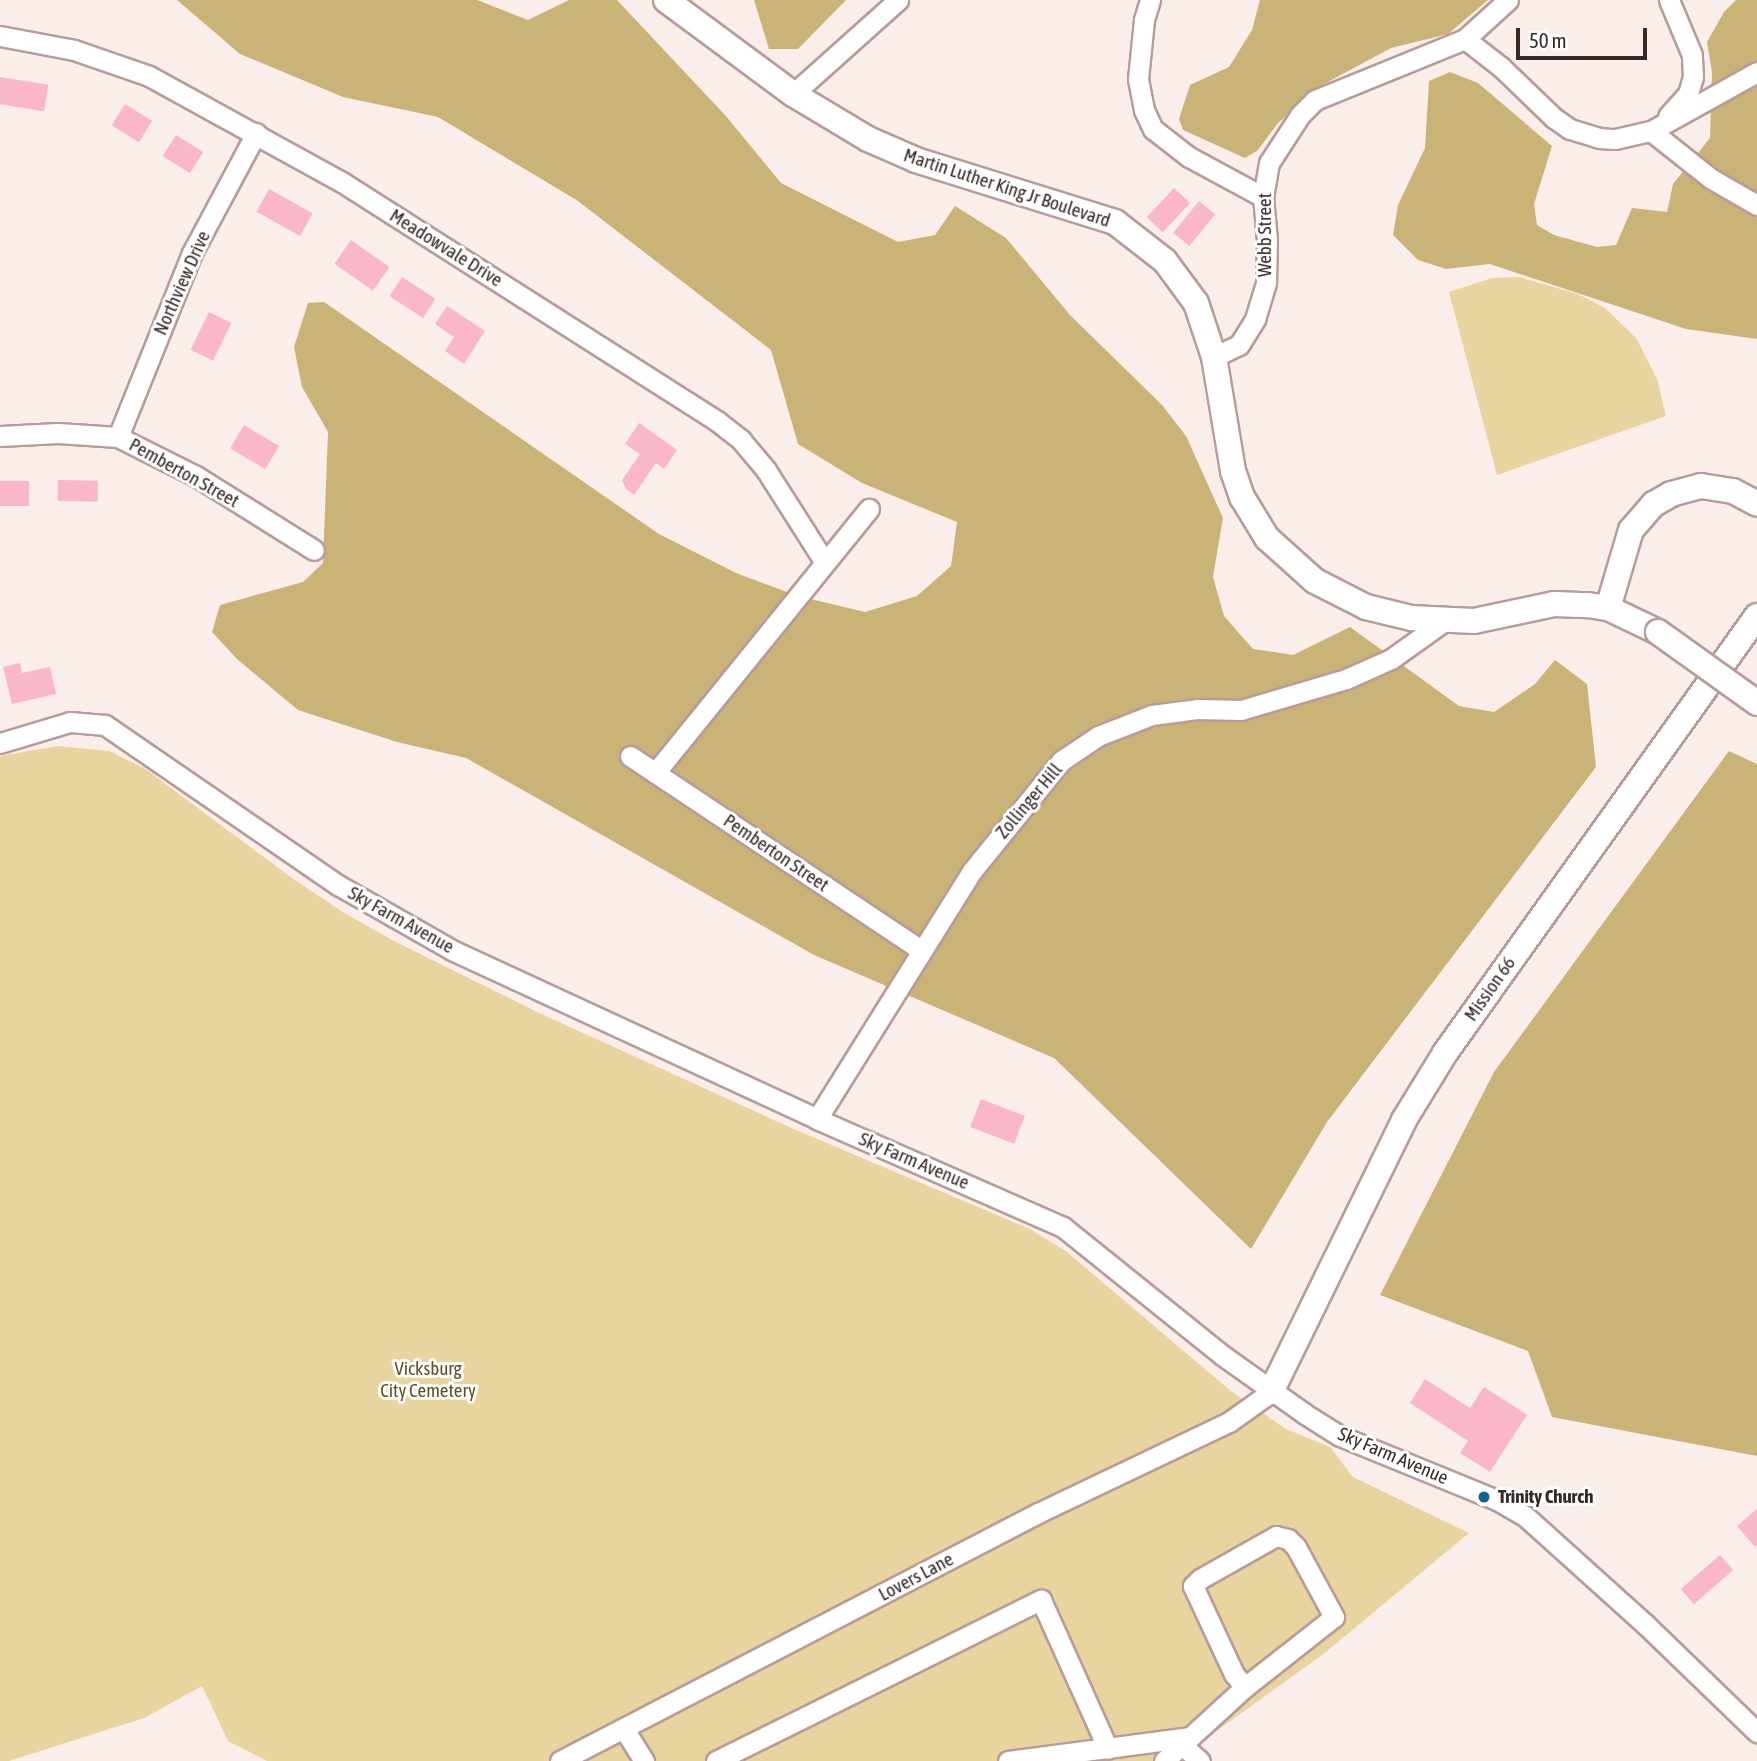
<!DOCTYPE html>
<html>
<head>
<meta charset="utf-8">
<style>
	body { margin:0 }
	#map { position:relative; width:1757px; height:1761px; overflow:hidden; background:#faeeeb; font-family:"Asap Condensed",sans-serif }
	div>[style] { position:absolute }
	.green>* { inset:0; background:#e7d49e }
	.forest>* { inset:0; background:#c9b376 }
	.building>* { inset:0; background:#fbb7ca; transform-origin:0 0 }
	.roads { filter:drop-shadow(2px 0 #b99c97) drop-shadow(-2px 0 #b99c97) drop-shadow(0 2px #b99c97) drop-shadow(0 -2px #b99c97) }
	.minor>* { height:19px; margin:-9.5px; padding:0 9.5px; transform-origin:9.5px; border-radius:9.5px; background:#fff }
	.tertiary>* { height:24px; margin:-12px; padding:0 12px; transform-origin:12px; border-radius:12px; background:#fff }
	.bridges { filter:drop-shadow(2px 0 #b99c97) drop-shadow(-2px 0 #b99c97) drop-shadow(0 2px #b99c97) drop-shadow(0 -2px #b99c97) }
	.tertiary-bridge>* { height:24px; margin:-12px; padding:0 12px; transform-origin:12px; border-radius:12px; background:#fff }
	.dots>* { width:19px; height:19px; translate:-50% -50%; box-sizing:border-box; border:4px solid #fff; border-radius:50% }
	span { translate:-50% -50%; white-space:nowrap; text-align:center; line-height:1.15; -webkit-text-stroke:6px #fff; paint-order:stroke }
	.street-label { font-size:19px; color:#362a28 }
	.park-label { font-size:19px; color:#5f4f20 }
	.poi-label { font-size:19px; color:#362a28; font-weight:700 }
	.left { translate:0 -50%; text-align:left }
	.scale { position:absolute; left:1516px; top:28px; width:131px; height:32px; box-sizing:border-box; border:4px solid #362a28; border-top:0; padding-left:9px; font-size:21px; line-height:24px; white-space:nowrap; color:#362a28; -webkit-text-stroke:5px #fff; paint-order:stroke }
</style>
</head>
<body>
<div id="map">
	<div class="green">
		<i style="clip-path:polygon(1519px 277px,1578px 294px,1605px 308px,1636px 338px,1657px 379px,1666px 416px,1497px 475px,1449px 292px,1492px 278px)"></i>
		<i style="clip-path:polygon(58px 746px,109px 751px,144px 768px,292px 878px,346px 914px,394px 941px,535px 1011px,789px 1127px,1030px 1229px,1067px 1252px,1232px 1392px,1286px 1429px,1330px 1447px,1353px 1477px,1469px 1533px,1326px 1652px,1175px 1761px,267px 1761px,228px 1741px,202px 1686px,144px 1718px,9px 1761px,0 1761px,0 756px)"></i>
	</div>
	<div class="forest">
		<i style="clip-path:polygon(177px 0,477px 0,528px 20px,569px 0,617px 0,725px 115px,781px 183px,898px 242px,935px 235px,955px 206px,1006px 238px,1070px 315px,1162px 405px,1186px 436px,1223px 518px,1213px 577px,1224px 616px,1253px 649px,1293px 655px,1350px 627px,1459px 706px,1494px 712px,1535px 684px,1555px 660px,1587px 684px,1596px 767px,1327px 1122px,1251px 1249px,1054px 1058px,814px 955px,466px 758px,397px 742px,298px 710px,237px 659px,212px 632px,220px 605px,303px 582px,323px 563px,328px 432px,302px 387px,294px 347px,308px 303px,324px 302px,659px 534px,736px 573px,798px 596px,865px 612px,917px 596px,951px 566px,957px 522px,862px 483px,798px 444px,771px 350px,578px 201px,438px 117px,343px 97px,240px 54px)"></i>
		<i style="clip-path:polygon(754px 0,846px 0,798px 49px,769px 49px)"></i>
		<i style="clip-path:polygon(1260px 0,1488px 0,1448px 34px,1391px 48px,1324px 84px,1278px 123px,1258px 150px,1245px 158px,1183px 130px,1179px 119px,1190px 85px,1229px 67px,1252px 30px)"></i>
		<i style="clip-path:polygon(1736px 0,1757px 0,1757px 339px,1686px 329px,1490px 264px,1446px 269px,1418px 260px,1393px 235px,1398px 205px,1425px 148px,1429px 81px,1450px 72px,1478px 83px,1552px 146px,1534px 204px,1537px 225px,1554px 235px,1597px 247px,1616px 245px,1632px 208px,1667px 212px,1673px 184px,1710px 138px,1712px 72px,1707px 42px,1724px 12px)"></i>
		<i style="clip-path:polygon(1729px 751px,1757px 764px,1757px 1456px,1552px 1417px,1528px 1351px,1380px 1295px,1494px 1072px)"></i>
	</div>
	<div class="building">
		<i style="left:0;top:77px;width:49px;height:27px;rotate:9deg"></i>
		<i style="left:125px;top:104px;width:32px;height:25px;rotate:32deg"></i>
		<i style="left:176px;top:135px;width:32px;height:25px;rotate:32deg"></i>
		<i style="left:1174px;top:188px;width:22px;height:40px;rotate:43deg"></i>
		<i style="left:269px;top:189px;width:50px;height:26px;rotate:29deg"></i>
		<i style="left:1199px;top:201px;width:21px;height:41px;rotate:39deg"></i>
		<i style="left:351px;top:240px;width:47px;height:29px;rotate:35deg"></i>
		<i style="left:402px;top:277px;width:40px;height:23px;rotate:33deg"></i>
		<i style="clip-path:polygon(447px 306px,485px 331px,464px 364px,445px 351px,454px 337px,435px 324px)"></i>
		<i style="left:209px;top:312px;width:25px;height:42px;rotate:26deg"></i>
		<i style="clip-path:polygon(639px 423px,677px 450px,664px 469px,656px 463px,634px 495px,626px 489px,622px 480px,640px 454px,625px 444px)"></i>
		<i style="left:244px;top:425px;width:41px;height:27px;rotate:31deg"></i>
		<i style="left:58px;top:480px;width:40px;height:21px;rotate:1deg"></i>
		<i style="left:0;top:481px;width:29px;height:25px"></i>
		<i style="clip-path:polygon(20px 663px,22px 673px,50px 667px,56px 694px,12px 704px,3px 667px)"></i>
		<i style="left:981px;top:1099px;width:47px;height:30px;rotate:21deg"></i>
		<i style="clip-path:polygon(1425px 1379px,1470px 1408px,1484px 1387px,1527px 1415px,1490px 1472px,1460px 1453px,1468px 1441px,1410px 1403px)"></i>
		<i style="clip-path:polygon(1757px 1509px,1757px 1545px,1755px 1547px,1737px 1526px)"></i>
		<i style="left:1720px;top:1555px;width:20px;height:52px;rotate:49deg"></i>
	</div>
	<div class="roads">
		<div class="minor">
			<i style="left:1150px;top:0;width:21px;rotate:107deg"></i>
			<i style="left:1144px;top:20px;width:59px;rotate:95.8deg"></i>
			<i style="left:1138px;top:79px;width:32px;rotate:79deg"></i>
			<i style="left:1144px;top:110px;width:21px;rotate:65deg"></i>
			<i style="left:1153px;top:129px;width:46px;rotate:37.9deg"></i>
			<i style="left:1189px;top:157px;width:84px;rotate:28.4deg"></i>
			<i style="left:0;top:36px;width:75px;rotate:10.7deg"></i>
			<i style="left:74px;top:50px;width:79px;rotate:19.1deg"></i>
			<i style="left:149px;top:76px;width:220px;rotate:28.8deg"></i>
			<i style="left:342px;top:182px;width:445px;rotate:32.5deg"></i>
			<i style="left:717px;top:421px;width:31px;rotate:38deg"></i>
			<i style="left:741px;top:440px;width:39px;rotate:50deg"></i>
			<i style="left:766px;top:470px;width:108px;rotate:57.5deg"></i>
			<i style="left:1465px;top:39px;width:46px;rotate:37.9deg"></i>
			<i style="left:1501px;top:67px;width:74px;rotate:43.9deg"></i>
			<i style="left:1554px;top:118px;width:19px;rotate:35deg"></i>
			<i style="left:1570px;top:129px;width:30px;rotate:17deg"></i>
			<i style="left:1599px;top:138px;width:16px;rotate:4deg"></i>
			<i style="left:1615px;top:139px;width:37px;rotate:-13deg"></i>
			<i style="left:1651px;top:131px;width:121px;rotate:-29.1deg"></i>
			<i style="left:793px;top:94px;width:141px;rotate:-41.8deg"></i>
			<i style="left:1668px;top:116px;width:30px;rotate:-48deg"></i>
			<i style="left:1688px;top:94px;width:18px;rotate:-74deg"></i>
			<i style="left:1693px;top:77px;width:22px;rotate:-93deg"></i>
			<i style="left:1692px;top:55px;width:60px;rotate:-112.7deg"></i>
			<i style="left:1651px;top:131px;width:75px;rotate:38.5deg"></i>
			<i style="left:1710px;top:178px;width:54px;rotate:29.9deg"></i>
			<i style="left:1214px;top:357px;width:28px;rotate:-26deg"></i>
			<i style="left:1239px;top:345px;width:31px;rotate:-58deg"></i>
			<i style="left:1255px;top:319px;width:39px;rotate:-73deg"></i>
			<i style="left:1266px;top:282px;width:42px;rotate:-88.6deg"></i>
			<i style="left:1267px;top:240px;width:43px;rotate:-95.3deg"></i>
			<i style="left:1263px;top:197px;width:35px;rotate:-80deg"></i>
			<i style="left:1269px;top:163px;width:57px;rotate:-57.1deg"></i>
			<i style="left:1300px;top:115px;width:21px;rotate:-45deg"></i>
			<i style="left:1315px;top:100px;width:162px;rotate:-22.1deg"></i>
			<i style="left:1465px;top:39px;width:58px;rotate:-42.2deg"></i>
			<i style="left:0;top:436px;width:58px;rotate:-3deg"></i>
			<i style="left:58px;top:433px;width:60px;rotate:3.8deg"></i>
			<i style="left:118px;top:437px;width:87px;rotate:26.6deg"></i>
			<i style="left:196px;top:476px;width:139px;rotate:32.1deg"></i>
			<i style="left:118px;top:437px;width:198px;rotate:-68.1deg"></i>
			<i style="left:192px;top:253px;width:136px;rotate:-61.9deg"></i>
			<i style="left:0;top:743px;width:73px;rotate:-16.7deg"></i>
			<i style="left:70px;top:722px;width:35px;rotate:5deg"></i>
			<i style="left:105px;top:725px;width:283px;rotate:34.5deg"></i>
			<i style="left:338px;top:885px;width:131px;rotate:29.7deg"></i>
			<i style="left:452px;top:950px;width:402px;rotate:24.8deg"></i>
			<i style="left:817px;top:1119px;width:269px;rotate:23.7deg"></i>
			<i style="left:1063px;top:1227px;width:204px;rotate:38.8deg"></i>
			<i style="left:1222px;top:1355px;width:102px;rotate:35.4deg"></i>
			<i style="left:1305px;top:1414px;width:41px;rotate:32.2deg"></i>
			<i style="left:1340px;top:1436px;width:170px;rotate:22.2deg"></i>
			<i style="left:1497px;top:1500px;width:32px;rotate:30deg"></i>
			<i style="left:1525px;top:1516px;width:161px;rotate:42deg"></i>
			<i style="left:1645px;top:1624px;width:156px;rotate:44deg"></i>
			<i style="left:630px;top:756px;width:350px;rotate:33.7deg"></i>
			<i style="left:655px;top:773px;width:340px;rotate:-51deg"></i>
			<i style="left:817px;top:1119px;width:292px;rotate:-58deg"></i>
			<i style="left:972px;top:871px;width:141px;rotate:-51deg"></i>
			<i style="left:1061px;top:761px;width:45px;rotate:-34deg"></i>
			<i style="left:1098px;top:736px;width:58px;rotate:-21.3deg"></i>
			<i style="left:1152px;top:715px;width:45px;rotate:-7.6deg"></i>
			<i style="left:1197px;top:709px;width:44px;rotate:1.3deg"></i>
			<i style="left:1241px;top:710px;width:109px;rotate:-16.4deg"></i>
			<i style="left:1346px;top:679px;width:49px;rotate:-24deg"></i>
			<i style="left:1391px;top:659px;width:65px;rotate:-35.6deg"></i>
			<i style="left:624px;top:1729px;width:38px;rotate:58deg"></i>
			<i style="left:1182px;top:1745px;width:24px;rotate:42deg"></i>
			<i style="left:560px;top:1761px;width:539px;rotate:-27.42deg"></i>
			<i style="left:1038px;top:1513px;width:212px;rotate:-25.5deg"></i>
			<i style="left:1229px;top:1422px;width:52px;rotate:-35.5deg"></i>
			<i style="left:716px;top:1761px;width:363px;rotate:-26.4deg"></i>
			<i style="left:1041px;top:1600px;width:163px;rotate:65.8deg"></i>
			<i style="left:1008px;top:1761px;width:184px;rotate:-7.5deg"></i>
			<i style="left:1164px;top:1761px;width:110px;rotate:-42.4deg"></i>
			<i style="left:1245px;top:1687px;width:113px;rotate:-38.2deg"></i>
			<i style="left:1334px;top:1617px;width:80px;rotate:-118.5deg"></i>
			<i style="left:1296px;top:1547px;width:11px;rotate:-135deg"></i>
			<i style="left:1288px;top:1539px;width:12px;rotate:-166deg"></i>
			<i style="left:1276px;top:1536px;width:87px;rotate:150.5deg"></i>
			<i style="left:1200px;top:1579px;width:10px;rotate:135deg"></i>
			<i style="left:1193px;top:1586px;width:97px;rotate:65deg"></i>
			<i style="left:1234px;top:1674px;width:17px;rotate:50deg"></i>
		</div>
		<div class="tertiary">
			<i style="left:666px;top:0;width:158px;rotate:36.5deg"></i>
			<i style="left:793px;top:94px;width:87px;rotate:31deg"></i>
			<i style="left:868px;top:139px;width:52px;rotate:23.6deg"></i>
			<i style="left:916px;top:160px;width:208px;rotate:17.3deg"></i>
			<i style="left:1115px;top:222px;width:63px;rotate:38deg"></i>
			<i style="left:1165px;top:261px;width:52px;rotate:53.6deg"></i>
			<i style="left:1196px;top:303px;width:57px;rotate:71.6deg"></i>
			<i style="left:1214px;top:357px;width:116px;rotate:80.5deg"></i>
			<i style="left:1233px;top:471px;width:28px;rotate:71deg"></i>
			<i style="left:1242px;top:497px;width:48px;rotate:58.6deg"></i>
			<i style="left:1267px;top:538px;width:64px;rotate:41.9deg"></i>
			<i style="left:1315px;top:581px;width:57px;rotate:27deg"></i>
			<i style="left:1366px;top:607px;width:46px;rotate:13.7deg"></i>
			<i style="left:1411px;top:618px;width:63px;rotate:2.7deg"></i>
			<i style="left:1474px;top:621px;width:82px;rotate:-12deg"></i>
			<i style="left:1554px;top:604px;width:34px;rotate:2deg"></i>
			<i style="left:1588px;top:605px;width:20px;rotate:9deg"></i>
			<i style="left:1608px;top:608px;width:55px;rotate:25.6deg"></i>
			<i style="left:1608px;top:608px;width:81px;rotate:-73.6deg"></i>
			<i style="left:1631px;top:530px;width:35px;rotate:-49deg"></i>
			<i style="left:1654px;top:504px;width:20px;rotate:-30deg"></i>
			<i style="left:1671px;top:494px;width:31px;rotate:-15deg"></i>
			<i style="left:1701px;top:486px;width:32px;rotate:9deg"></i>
			<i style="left:1733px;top:491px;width:27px;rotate:28deg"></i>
			<i style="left:1271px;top:1392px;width:303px;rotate:-63.9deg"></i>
			<i style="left:1404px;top:1120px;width:79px;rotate:-58.5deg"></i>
			<i style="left:1445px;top:1053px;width:537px;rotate:-54.47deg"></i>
		</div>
	</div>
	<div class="bridges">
		<div class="tertiary-bridge">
			<i style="left:1658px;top:632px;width:122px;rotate:35.6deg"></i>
		</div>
	</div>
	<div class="dots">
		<i style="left:1484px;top:1497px;background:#0c6595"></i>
	</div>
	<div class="street-label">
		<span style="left:1007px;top:188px;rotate:18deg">Martin Luther King Jr Boulevard</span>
		<span style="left:1265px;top:235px;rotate:-90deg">Webb Street</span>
		<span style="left:446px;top:248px;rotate:32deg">Meadowvale Drive</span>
		<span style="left:182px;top:283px;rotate:-66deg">Northview Drive</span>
		<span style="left:184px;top:473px;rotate:29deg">Pemberton Street</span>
		<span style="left:1029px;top:801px;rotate:-50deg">Zollinger Hill</span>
		<span style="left:776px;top:853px;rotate:34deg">Pemberton Street</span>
		<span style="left:401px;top:920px;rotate:29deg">Sky Farm Avenue</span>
		<span style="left:1490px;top:989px;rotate:-55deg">Mission 66</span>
		<span style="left:914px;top:1161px;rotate:23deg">Sky Farm Avenue</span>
		<span style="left:1393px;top:1456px;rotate:23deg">Sky Farm Avenue</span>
		<span style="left:916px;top:1577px;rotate:-28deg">Lovers Lane</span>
	</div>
	<div class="park-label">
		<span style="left:428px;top:1380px">Vicksburg<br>City Cemetery</span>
	</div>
	<div class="poi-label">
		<span class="left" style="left:1498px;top:1497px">Trinity Church</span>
	</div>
	<div class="scale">50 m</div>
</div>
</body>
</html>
